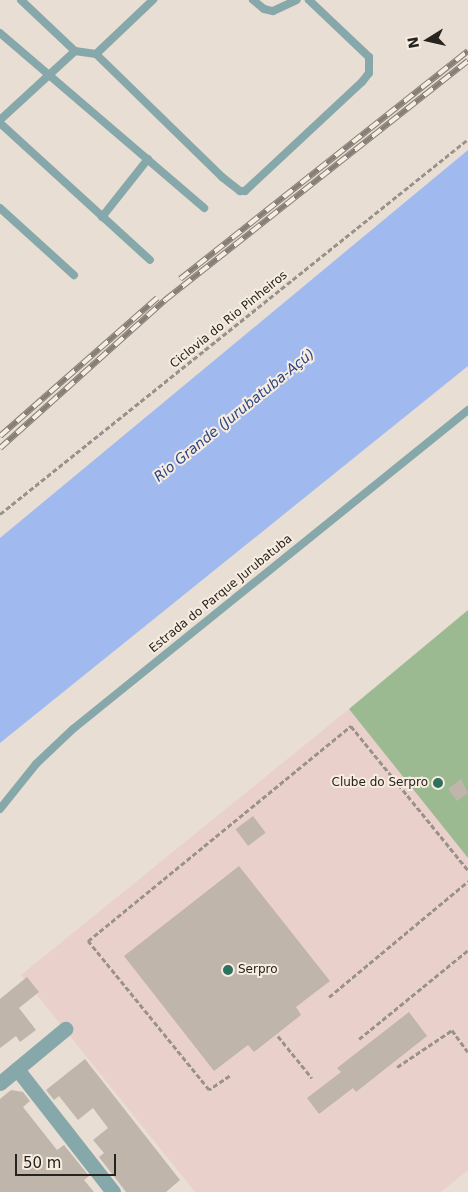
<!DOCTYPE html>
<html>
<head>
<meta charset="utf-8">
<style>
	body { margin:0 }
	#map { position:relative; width:468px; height:1192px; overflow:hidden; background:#e9ded3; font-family:"DejaVu Sans",sans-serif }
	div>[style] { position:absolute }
	.commercial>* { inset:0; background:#ead0cb }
	.green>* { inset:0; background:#9cba91 }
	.water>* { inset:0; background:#a0baef }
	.building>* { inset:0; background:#c0b5aa; transform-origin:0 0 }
	.path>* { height:2.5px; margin-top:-1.25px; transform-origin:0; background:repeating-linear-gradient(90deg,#9a9289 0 5px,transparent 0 7.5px) }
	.lane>* { height:8px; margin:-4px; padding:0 4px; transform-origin:4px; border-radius:4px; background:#87a8aa }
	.street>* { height:15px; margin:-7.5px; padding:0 7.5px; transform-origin:7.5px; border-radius:7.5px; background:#87a8aa }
	.rail>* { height:5.5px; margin-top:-2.75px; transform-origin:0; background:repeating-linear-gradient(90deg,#f7ece0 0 11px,#877f77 0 22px); box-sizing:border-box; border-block:1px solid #877f77 }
	.dots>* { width:14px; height:14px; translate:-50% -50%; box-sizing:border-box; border:2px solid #f7ece0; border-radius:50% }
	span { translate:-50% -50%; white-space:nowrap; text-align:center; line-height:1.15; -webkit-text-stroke:4px #f7ece0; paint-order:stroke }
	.street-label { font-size:12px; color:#27231e }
	.poi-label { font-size:12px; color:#27231e }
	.right { translate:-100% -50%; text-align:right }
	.left { translate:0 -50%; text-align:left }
	.water-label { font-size:14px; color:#2a4685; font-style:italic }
	.north { position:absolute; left:403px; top:15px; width:50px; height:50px; -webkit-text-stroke:4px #f7ece0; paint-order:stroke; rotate:260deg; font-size:14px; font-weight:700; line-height:20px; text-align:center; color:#27231e }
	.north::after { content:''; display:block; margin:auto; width:18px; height:22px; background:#27231e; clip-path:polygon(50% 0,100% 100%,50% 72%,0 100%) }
	.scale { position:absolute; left:15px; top:1154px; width:101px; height:22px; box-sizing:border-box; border:2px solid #27231e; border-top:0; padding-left:6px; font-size:15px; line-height:18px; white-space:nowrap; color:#27231e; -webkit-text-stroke:4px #f7ece0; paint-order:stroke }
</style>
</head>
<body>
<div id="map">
	<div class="commercial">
		<i style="clip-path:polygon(349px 709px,468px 858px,468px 1170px,441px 1192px,195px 1192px,21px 975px)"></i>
	</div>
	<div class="green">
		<i style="clip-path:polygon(468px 610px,468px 858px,349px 709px)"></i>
	</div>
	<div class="water">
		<i style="clip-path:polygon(468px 150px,468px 366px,0 743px,0 538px)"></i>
	</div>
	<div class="building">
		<i style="clip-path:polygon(461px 779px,468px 793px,457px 801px,448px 789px)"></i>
		<i style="left:253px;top:816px;width:21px;height:22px;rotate:53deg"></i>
		<i style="clip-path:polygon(239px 866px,330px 981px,296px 1007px,301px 1015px,254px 1052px,248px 1045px,214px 1071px,124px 956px)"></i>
		<i style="clip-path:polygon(27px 977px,39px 992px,19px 1008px,36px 1030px,20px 1042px,16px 1036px,0 1048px,0 999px)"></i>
		<i style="clip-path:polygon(409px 1012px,427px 1036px,356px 1092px,353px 1088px,319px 1114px,307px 1098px,341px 1072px,337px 1068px)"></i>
		<i style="clip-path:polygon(85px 1059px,180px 1180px,166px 1192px,126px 1192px,99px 1157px,104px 1153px,93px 1140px,108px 1128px,93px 1108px,78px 1120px,59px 1096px,54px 1100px,46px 1090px)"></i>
		<i style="clip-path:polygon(11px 1090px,23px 1092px,30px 1101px,23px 1107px,57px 1150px,64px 1145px,89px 1176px,84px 1180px,94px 1192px,0 1192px,0 1099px)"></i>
	</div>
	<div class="path">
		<i style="left:0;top:514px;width:600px;rotate:-38.7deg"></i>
		<i style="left:329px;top:997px;width:181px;rotate:-39.8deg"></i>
		<i style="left:278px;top:1036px;width:54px;rotate:51deg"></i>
		<i style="left:359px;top:1039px;width:141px;rotate:-39.2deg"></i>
		<i style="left:397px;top:1067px;width:66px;rotate:-33.9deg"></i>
		<i style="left:452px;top:1030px;width:27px;rotate:54deg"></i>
		<i style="left:230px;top:1076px;width:25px;rotate:146deg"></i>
		<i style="left:209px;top:1090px;width:192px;rotate:-129.1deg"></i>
		<i style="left:88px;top:941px;width:340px;rotate:-39.3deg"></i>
		<i style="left:351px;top:726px;width:186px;rotate:50.9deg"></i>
	</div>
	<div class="lane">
		<i style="left:21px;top:0;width:74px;rotate:43.4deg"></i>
		<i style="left:75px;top:51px;width:21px;rotate:8deg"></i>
		<i style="left:96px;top:54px;width:79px;rotate:-43.5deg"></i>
		<i style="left:253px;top:0;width:14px;rotate:39deg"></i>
		<i style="left:264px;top:9px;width:9px;rotate:13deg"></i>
		<i style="left:273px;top:11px;width:26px;rotate:-25deg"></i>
		<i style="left:0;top:33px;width:269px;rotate:40.6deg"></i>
		<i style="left:96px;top:54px;width:176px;rotate:44.3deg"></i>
		<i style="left:222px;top:177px;width:23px;rotate:38deg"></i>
		<i style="left:240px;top:191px;width:5px"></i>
		<i style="left:245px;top:191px;width:160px;rotate:-43deg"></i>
		<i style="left:362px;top:82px;width:11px;rotate:-52deg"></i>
		<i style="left:369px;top:73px;width:16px;rotate:-90deg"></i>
		<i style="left:369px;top:57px;width:83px;rotate:-136.5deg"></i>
		<i style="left:0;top:120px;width:102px;rotate:-42.6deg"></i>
		<i style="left:0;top:123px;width:203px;rotate:42.4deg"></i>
		<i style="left:0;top:208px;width:100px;rotate:42.2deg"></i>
		<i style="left:102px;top:217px;width:74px;rotate:-51.6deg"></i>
		<i style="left:0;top:809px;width:58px;rotate:-51.3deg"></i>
		<i style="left:36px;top:764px;width:51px;rotate:-43.4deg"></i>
		<i style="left:73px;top:729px;width:508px;rotate:-38.92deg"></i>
	</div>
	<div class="street">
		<i style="left:17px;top:1069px;width:156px;rotate:52deg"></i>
		<i style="left:0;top:1083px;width:85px;rotate:-39.7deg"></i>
	</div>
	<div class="rail">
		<i style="left:180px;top:279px;width:367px;rotate:-38.4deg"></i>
		<i style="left:0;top:436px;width:209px;rotate:-41.3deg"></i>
		<i style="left:0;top:448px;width:222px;rotate:-41.9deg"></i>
		<i style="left:165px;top:300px;width:386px;rotate:-38.3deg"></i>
	</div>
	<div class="dots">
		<i style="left:438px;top:783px;background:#30705e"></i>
		<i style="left:228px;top:970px;background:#30705e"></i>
	</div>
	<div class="street-label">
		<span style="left:229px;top:320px;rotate:-39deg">Ciclovia do Rio Pinheiros</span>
		<span style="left:221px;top:594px;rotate:-39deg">Estrada do Parque Jurubatuba</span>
	</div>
	<div class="poi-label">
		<span class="right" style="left:428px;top:783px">Clube do Serpro</span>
		<span class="left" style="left:238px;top:970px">Serpro</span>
	</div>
	<div class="water-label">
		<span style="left:234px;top:415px;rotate:-39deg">Rio Grande (Jurubatuba-Açú)</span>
	</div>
	<div class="north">N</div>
	<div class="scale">50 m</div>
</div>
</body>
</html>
